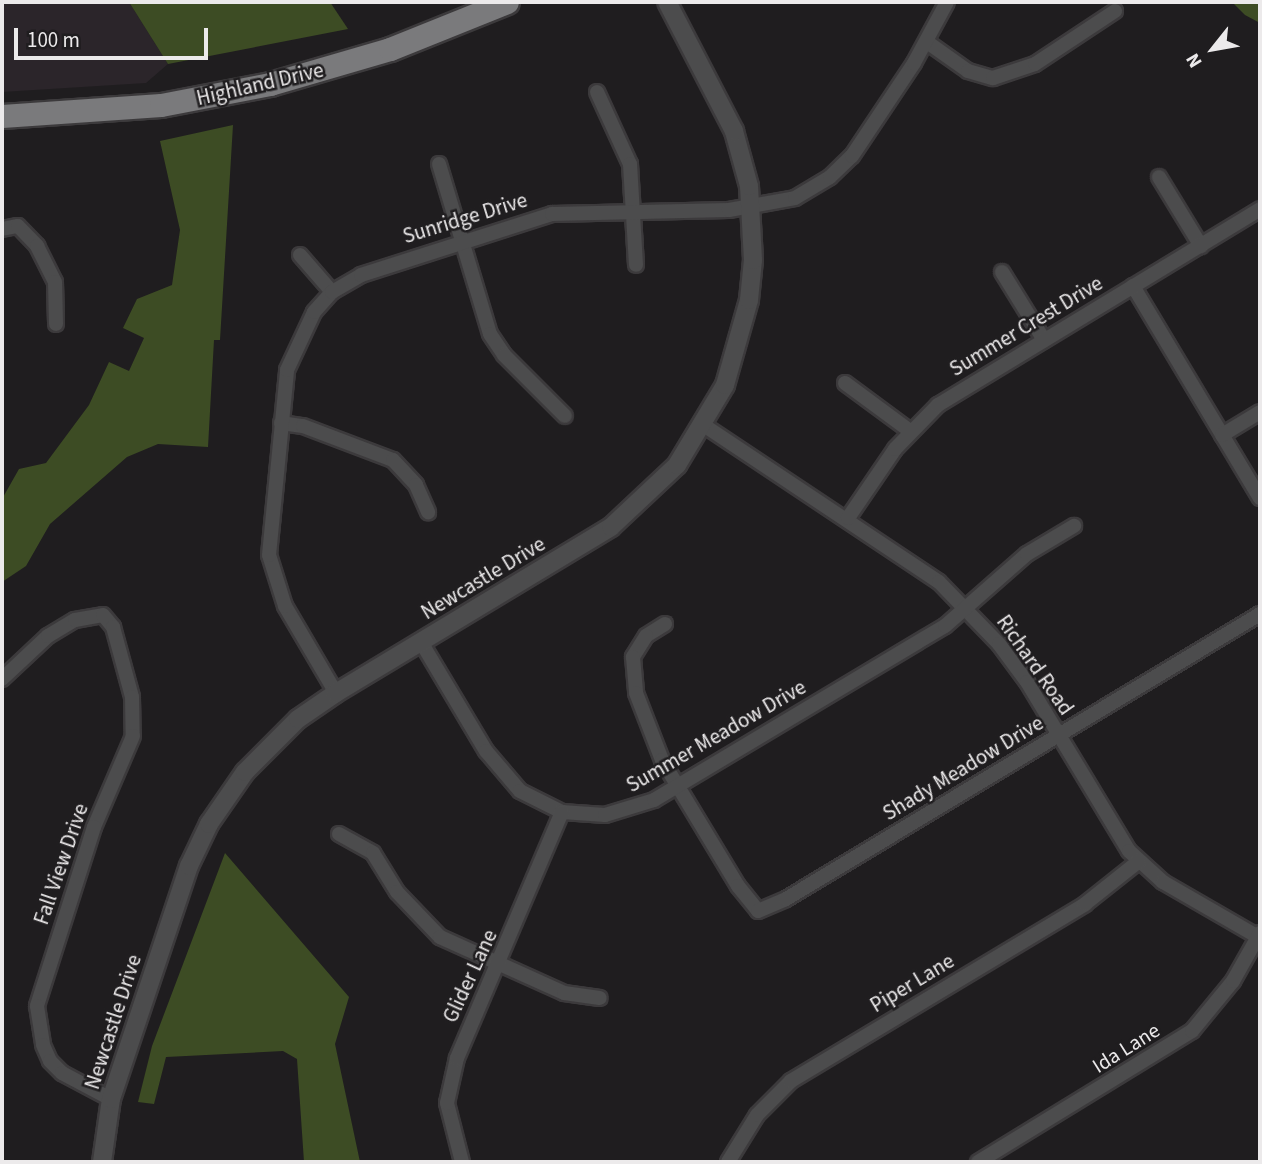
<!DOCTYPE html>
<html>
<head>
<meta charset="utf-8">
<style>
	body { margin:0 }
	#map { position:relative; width:1262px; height:1164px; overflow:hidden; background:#1f1d1f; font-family:"Source Sans 3",sans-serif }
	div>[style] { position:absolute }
	.built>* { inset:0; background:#2b252a }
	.green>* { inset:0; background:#3d4c24 }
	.roads { filter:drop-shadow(2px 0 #3c3a3c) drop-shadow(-2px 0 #3c3a3c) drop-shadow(0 2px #3c3a3c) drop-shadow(0 -2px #3c3a3c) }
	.minor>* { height:14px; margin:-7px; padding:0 7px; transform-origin:7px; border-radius:7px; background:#4c4c4d }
	.tertiary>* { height:18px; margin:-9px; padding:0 9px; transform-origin:9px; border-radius:9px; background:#4c4c4d }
	.primary>* { height:23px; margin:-11.5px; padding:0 11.5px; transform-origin:11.5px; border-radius:11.5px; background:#7a7a7c }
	span { translate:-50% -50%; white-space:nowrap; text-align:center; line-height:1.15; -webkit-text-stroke:5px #1f1d1f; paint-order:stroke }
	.street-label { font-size:21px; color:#eceaeb }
	.frame { position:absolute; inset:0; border:4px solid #eceaeb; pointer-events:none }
	.north { position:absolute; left:1178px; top:14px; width:70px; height:70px; -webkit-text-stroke:5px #1f1d1f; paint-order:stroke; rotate:239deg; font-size:19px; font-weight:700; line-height:28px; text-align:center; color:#eceaeb }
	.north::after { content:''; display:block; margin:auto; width:24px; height:32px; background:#eceaeb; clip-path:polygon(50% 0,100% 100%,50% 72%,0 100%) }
	.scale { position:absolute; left:14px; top:28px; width:194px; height:32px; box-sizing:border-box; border:4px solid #eceaeb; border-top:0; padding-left:9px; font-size:21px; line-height:24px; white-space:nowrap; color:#eceaeb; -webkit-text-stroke:5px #1f1d1f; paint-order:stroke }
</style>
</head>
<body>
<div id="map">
	<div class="built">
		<i style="clip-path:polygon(2px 2px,129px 2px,168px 64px,146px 83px,2px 92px)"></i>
	</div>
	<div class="green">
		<i style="clip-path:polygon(129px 2px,330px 2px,348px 29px,168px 64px)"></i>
		<i style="clip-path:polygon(1232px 2px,1260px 2px,1260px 23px,1245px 15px)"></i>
		<i style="clip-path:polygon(233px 125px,220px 340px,214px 340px,208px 447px,158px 444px,127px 457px,50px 524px,26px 566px,2px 582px,2px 499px,19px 469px,46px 463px,89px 405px,109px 362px,129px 371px,144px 338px,123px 328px,137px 299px,172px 285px,180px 230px,160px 141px)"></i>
		<i style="clip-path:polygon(225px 853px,349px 997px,335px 1044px,360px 1162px,304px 1162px,297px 1059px,283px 1051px,166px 1057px,154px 1104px,138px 1102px,152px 1046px)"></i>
	</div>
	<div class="roads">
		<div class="minor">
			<i style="left:927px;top:42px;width:50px;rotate:35.3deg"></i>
			<i style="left:968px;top:71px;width:26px;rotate:16deg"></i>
			<i style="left:993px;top:78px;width:44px;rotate:-18.4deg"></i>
			<i style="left:1035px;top:64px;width:96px;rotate:-33.5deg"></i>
			<i style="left:597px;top:92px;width:79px;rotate:65.4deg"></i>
			<i style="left:630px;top:164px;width:101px;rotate:86.6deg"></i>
			<i style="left:439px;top:164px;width:177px;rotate:73.3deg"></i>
			<i style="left:490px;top:334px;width:25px;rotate:56deg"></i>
			<i style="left:504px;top:355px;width:86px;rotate:45deg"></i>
			<i style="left:1159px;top:177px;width:81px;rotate:58.7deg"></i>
			<i style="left:2px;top:229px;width:16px;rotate:-11deg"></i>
			<i style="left:18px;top:226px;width:28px;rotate:46deg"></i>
			<i style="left:37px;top:246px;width:40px;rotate:63.4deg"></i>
			<i style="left:55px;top:282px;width:42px;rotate:88.6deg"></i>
			<i style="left:300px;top:255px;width:49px;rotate:49.1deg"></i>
			<i style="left:1002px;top:272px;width:80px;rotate:58.3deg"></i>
			<i style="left:1133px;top:286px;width:247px;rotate:59.1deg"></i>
			<i style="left:845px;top:383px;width:81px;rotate:36.4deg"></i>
			<i style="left:281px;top:423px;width:22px;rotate:8deg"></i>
			<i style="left:303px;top:426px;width:96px;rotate:20.7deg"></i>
			<i style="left:393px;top:460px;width:34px;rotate:47deg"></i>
			<i style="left:416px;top:485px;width:30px;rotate:66deg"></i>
			<i style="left:705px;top:426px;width:281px;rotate:33.7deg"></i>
			<i style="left:939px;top:582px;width:86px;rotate:45.9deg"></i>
			<i style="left:999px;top:644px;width:47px;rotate:53.6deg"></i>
			<i style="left:1027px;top:682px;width:197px;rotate:58.9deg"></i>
			<i style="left:1129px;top:851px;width:46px;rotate:42.4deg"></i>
			<i style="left:1163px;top:882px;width:112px;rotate:30deg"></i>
			<i style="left:1222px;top:435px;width:44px;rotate:-31.2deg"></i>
			<i style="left:848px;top:518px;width:83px;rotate:-55.7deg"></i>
			<i style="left:895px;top:449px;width:62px;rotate:-45.7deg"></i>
			<i style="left:938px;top:405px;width:377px;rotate:-31.3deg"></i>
			<i style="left:665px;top:624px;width:22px;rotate:148deg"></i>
			<i style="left:646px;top:636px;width:25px;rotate:122deg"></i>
			<i style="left:633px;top:657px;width:36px;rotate:85deg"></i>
			<i style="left:636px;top:693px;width:72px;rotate:68.8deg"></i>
			<i style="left:662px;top:760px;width:147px;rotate:58.9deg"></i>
			<i style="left:738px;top:886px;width:32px;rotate:51deg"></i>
			<i style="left:758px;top:911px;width:30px;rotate:-23deg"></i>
			<i style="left:786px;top:899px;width:553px;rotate:-31.02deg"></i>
			<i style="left:421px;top:642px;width:127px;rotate:59.2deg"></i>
			<i style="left:486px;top:751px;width:52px;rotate:49.6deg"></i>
			<i style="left:520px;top:791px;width:47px;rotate:26.6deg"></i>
			<i style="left:562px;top:812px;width:43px;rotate:4deg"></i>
			<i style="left:605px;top:815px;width:51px;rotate:-17deg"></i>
			<i style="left:654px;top:800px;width:339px;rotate:-30.9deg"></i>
			<i style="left:945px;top:626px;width:109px;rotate:-41.3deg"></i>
			<i style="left:1027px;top:554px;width:55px;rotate:-30.8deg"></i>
			<i style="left:2px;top:679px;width:63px;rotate:-43.1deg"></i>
			<i style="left:48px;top:636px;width:31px;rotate:-31deg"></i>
			<i style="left:75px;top:620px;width:28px;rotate:-10deg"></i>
			<i style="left:103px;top:615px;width:16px;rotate:50deg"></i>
			<i style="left:113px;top:627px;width:73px;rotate:74.8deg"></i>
			<i style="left:132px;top:697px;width:39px;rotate:89deg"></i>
			<i style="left:133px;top:736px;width:99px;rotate:113.2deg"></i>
			<i style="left:94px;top:827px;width:188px;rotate:107.7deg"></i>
			<i style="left:37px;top:1006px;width:39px;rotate:81deg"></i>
			<i style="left:43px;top:1045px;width:17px;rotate:66deg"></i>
			<i style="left:50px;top:1061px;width:17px;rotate:45deg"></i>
			<i style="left:62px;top:1073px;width:55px;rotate:28deg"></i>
			<i style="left:336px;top:693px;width:101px;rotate:-120.4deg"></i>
			<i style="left:285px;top:606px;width:53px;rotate:-107.4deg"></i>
			<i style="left:269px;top:555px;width:186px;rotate:-84.4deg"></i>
			<i style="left:287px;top:370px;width:64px;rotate:-65deg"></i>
			<i style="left:314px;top:312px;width:27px;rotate:-48deg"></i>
			<i style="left:332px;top:292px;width:34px;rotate:-30deg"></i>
			<i style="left:361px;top:275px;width:201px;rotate:-17.7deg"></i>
			<i style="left:552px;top:214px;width:177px;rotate:-1.3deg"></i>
			<i style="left:729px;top:210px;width:67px;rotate:-10.3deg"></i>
			<i style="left:795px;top:198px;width:41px;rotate:-31deg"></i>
			<i style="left:830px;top:177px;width:30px;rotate:-44deg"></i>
			<i style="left:852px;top:156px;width:112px;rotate:-56.3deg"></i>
			<i style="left:914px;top:63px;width:69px;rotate:-61.6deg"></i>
			<i style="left:339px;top:834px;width:39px;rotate:29deg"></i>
			<i style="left:373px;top:853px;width:46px;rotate:58.4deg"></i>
			<i style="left:397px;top:892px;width:62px;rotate:46.3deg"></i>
			<i style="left:440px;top:937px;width:136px;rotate:24.3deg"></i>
			<i style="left:564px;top:993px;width:36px;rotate:8deg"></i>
			<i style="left:462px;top:1162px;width:61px;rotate:-104.3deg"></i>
			<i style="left:447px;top:1103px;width:46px;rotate:-77.5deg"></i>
			<i style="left:457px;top:1058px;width:267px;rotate:-66.9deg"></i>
			<i style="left:728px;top:1162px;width:55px;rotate:-58.3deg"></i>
			<i style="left:757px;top:1115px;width:48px;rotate:-45deg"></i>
			<i style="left:791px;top:1081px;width:343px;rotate:-31deg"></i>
			<i style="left:1085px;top:904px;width:69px;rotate:-38.5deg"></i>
			<i style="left:978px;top:1162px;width:251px;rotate:-31.5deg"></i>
			<i style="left:1192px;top:1031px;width:65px;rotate:-50.6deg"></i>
			<i style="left:1233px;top:981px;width:55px;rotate:-60.6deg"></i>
		</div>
		<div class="tertiary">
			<i style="left:102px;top:1162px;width:64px;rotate:-81.9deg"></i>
			<i style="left:111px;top:1099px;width:246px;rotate:-71.5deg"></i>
			<i style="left:189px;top:866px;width:47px;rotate:-64.5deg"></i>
			<i style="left:209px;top:824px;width:63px;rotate:-55.3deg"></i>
			<i style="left:245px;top:772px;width:75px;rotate:-45deg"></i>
			<i style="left:298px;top:719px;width:46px;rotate:-34.4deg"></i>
			<i style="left:336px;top:693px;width:321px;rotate:-31.1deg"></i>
			<i style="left:611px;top:527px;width:91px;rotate:-43.2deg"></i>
			<i style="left:677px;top:465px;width:93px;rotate:-59deg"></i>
			<i style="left:725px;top:385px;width:88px;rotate:-74.2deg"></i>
			<i style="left:749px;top:300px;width:40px;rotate:-84.3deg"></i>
			<i style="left:753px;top:260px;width:74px;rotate:-93.1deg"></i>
			<i style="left:749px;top:186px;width:57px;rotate:-105.3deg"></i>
			<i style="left:734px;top:131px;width:145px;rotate:-117.4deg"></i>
		</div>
		<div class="primary">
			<i style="left:2px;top:116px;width:159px;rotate:-4deg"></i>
			<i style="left:161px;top:105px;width:111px;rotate:-10.9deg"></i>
			<i style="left:270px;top:84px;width:125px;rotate:-16.3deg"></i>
			<i style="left:390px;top:49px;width:126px;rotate:-21.9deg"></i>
		</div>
	</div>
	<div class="street-label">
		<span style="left:260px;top:84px;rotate:-13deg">Highland Drive</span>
		<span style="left:465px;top:218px;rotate:-17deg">Sunridge Drive</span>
		<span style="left:1026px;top:326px;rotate:-31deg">Summer Crest Drive</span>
		<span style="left:483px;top:578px;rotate:-31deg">Newcastle Drive</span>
		<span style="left:1035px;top:665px;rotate:55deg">Richard Road</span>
		<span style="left:716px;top:736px;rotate:-30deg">Summer Meadow Drive</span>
		<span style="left:963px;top:768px;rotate:-31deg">Shady Meadow Drive</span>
		<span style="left:61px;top:864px;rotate:-71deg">Fall View Drive</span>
		<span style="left:470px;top:976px;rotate:-65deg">Glider Lane</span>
		<span style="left:912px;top:983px;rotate:-31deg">Piper Lane</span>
		<span style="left:113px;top:1022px;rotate:-72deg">Newcastle Drive</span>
		<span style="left:1126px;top:1048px;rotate:-32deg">Ida Lane</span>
	</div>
	<div class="frame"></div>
	<div class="north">N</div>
	<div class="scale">100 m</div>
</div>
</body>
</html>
